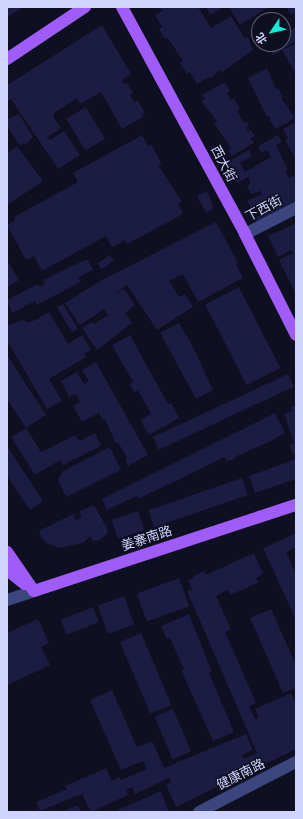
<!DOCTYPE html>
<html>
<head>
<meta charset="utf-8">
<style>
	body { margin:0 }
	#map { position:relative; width:303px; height:819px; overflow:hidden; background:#0e0f21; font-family:"Sofia Sans Condensed","Noto Sans SC",sans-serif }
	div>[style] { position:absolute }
	.building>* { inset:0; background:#1c1b41; transform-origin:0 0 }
	.minor>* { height:12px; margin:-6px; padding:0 6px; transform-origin:6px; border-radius:6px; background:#3b467e }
	.major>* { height:12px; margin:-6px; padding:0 6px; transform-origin:6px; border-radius:6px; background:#a05cf8 }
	span { translate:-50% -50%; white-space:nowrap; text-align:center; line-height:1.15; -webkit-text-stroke:3px #0e0f21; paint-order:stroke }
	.street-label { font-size:13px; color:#d0d4fd }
	.frame { position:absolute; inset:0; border:8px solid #d0d4fd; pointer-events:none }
	.north { position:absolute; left:251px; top:12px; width:40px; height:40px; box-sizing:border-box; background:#0e0f21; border:1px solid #5c5e79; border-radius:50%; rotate:236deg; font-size:11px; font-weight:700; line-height:16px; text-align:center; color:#d0d4fd }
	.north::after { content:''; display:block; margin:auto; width:14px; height:18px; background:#0aefda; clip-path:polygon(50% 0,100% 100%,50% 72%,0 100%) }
</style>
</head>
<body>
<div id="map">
	<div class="building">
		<i style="clip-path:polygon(7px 7px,23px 7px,7px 17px)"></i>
		<i style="clip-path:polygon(159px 7px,198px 7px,211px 28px,231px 16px,245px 39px,248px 37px,253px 50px,222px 72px,220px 70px,210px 79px,209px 77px,197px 84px,190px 72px,187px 74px,180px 63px,183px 61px,168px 38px,165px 39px,159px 29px,162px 27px,155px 15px,162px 11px)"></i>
		<i style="clip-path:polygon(206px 7px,223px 7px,210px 15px)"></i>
		<i style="clip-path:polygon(229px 7px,269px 7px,240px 25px)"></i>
		<i style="clip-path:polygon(286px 7px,296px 7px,296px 12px,291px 15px)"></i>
		<i style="clip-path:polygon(102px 25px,131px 74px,122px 80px,124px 84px,127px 83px,133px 94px,130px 95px,134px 102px,138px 101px,145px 113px,142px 115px,143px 117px,122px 129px,101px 92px,80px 104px,77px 98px,55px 112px,53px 116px,61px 128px,49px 136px,46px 135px,50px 140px,64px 131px,80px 155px,58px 169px,11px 99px,7px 102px,7px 85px)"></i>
		<i style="clip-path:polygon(296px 27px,296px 41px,273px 55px,266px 45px,283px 44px,283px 35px)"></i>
		<i style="clip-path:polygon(296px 43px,296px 74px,282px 50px)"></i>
		<i style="clip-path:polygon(267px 68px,276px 89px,278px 88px,283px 97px,281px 98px,295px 118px,276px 129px,269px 120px,271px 118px,266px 115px,248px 78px)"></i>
		<i style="clip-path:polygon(225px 82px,230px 91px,227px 93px,231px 100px,234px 98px,240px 109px,237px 111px,244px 123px,246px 121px,249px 126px,246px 127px,248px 132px,251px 130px,255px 136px,251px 138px,254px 143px,231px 156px,228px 150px,231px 148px,214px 123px,217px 121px,201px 101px,205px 99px,202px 95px)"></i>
		<i style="left:86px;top:107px;width:37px;height:23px;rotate:59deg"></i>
		<i style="clip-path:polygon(19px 114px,33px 137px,25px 145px,24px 143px,20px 146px,7px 126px,7px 119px)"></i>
		<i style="clip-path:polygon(296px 122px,296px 160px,285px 140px,288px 138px,283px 129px)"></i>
		<i style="clip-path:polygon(142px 135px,148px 146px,151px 144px,162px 164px,158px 165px,182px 202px,178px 204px,183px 214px,127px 244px,125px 240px,112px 247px,106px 236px,42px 271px,34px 256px,26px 260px,7px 225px,15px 220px,14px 217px,78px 182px,73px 173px)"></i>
		<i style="clip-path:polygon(278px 135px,282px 142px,276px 145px,288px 170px,285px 172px,289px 178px,296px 174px,296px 206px,260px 227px,255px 218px,268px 210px,265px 204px,252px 210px,247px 201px,262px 194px,261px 191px,251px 194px,247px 186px,251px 183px,248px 177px,238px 183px,226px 163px,249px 150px,252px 156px,240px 163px,245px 172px,271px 157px,267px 150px,261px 153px,258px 146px)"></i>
		<i style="clip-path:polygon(17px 146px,43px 181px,7px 205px,7px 154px)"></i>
		<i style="clip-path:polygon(207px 191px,214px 208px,206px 213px,197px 196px)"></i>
		<i style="clip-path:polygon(216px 222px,238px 263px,236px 264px,243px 278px,198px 302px,183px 274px,169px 281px,179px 297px,185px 294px,193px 307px,157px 330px,127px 285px,114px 294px,124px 289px,135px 305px,125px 313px,132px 323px,97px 350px,82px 328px,92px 322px,94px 324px,108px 315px,104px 309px,80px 325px,65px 303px,102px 280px)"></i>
		<i style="clip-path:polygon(296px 223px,296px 295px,279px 260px,293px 253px,291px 250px,278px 257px,268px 236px)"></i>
		<i style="left:110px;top:255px;width:7px;height:15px;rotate:56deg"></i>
		<i style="clip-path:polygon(87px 259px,93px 270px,78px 277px,81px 282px,36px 305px,35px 301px,12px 313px,7px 300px,38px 284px,40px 287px,45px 284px,43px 280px)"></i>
		<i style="clip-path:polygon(7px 260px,19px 280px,7px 287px)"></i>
		<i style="left:239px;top:287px;width:91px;height:38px;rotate:63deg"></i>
		<i style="left:63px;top:304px;width:29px;height:7px;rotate:59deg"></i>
		<i style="clip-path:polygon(49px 312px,68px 344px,82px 335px,91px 350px,84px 354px,86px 357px,49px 379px,62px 401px,47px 409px,9px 344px,7px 345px,7px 326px,24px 319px,27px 323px,35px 320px)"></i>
		<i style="clip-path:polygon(179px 323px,194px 349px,213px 390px,196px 399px,163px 338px,161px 332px)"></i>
		<i style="clip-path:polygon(130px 335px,168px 404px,171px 403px,179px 418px,149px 435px,140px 420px,151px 414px,138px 390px,134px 392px,130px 384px,133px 382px,112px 345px)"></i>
		<i style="clip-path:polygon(7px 355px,46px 415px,26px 428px,41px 452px,75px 435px,79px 441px,95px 433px,101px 446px,63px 465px,60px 460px,35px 475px,11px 437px,26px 428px,7px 399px)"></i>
		<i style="clip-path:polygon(96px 362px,148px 455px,128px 466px,125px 460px,127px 458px,118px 442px,116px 444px,105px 419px,103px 420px,99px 413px,82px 422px,73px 406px,80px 402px,76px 394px,69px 397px,61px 381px,77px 372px,84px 384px,89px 381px,82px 370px)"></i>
		<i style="left:288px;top:374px;width:14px;height:149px;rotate:65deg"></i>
		<i style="clip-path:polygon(296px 405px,296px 453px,293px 455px,289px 444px,294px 443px,284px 414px,292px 411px,291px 407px)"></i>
		<i style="clip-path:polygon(275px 413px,285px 433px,273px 440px,237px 456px,233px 460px,226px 461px,225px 457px,138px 499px,137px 496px,107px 510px,102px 499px)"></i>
		<i style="clip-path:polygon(7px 446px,43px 501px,30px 510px,7px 476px)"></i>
		<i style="clip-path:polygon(110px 447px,121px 470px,66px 497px,58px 480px,63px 471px)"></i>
		<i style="clip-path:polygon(296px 459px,296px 479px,255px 493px,249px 476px)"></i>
		<i style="left:242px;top:478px;width:18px;height:99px;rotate:71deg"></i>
		<i style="clip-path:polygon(94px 505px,107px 528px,108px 533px,98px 541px,93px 541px,90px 536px,83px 543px,58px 548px,46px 543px,41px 537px,39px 531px,73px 514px,76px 520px,81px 518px,80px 511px)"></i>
		<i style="left:138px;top:511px;width:20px;height:28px;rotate:72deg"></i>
		<i style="clip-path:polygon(296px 533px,296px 551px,295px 548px,286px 552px,296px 574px,296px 620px,263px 548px)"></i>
		<i style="clip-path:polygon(254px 553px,263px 574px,256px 578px,258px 583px,230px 595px,228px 590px,216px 596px,231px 629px,225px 632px,256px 703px,249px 706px,255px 719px,259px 717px,255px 709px,291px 693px,296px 704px,296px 749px,176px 807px,166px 785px,171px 782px,169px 778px,135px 794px,132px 787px,126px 789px,128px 795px,91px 812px,82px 794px,40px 811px,36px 802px,67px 789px,65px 786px,106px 768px,112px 781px,120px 777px,121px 780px,147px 769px,143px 761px,121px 770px,90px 700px,112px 690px,137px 747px,152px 741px,164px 768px,246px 734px,253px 750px,242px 755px,244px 759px,257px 753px,187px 591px,192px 589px,188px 580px,194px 578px,193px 576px,204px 571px,206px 575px)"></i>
		<i style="left:179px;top:578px;width:30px;height:45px;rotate:70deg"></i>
		<i style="left:124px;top:596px;width:30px;height:28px;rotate:70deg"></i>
		<i style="left:93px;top:607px;width:16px;height:35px;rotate:68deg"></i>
		<i style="clip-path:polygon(271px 609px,296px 665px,296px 688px,283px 693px,250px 618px)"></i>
		<i style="clip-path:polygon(189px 614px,212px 672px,209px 673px,234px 732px,213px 741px,181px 670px,184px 669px,170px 638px,167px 639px,161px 626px)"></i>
		<i style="clip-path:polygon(38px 619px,49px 643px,41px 647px,50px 665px,7px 685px,7px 633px)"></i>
		<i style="left:141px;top:633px;width:78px;height:23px;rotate:67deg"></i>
		<i style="left:173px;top:709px;width:46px;height:20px;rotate:67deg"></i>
		<i style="clip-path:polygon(161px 791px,169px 812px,115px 812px,122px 808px)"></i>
		<i style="clip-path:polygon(78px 805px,81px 812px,62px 812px)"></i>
	</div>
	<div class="minor">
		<i style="left:245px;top:234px;width:57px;rotate:-27deg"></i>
		<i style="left:7px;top:600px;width:28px;rotate:-18deg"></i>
		<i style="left:199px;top:812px;width:109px;rotate:-27.3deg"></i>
	</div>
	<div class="major">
		<i style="left:122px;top:7px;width:258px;rotate:61.5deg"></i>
		<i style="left:245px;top:234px;width:113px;rotate:63.2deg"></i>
		<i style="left:7px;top:59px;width:94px;rotate:-33.7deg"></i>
		<i style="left:7px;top:552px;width:47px;rotate:55.3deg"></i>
		<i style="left:7px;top:570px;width:23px;rotate:38deg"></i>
		<i style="left:34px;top:591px;width:276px;rotate:-18.2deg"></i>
	</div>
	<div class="street-label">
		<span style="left:223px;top:164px;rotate:62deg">西大街</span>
		<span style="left:264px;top:209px;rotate:-28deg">下西街</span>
		<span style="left:147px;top:539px;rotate:-18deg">姜寨南路</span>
		<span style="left:241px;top:775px;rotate:-27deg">健康南路</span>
	</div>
	<div class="frame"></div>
	<div class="north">北</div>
</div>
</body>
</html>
